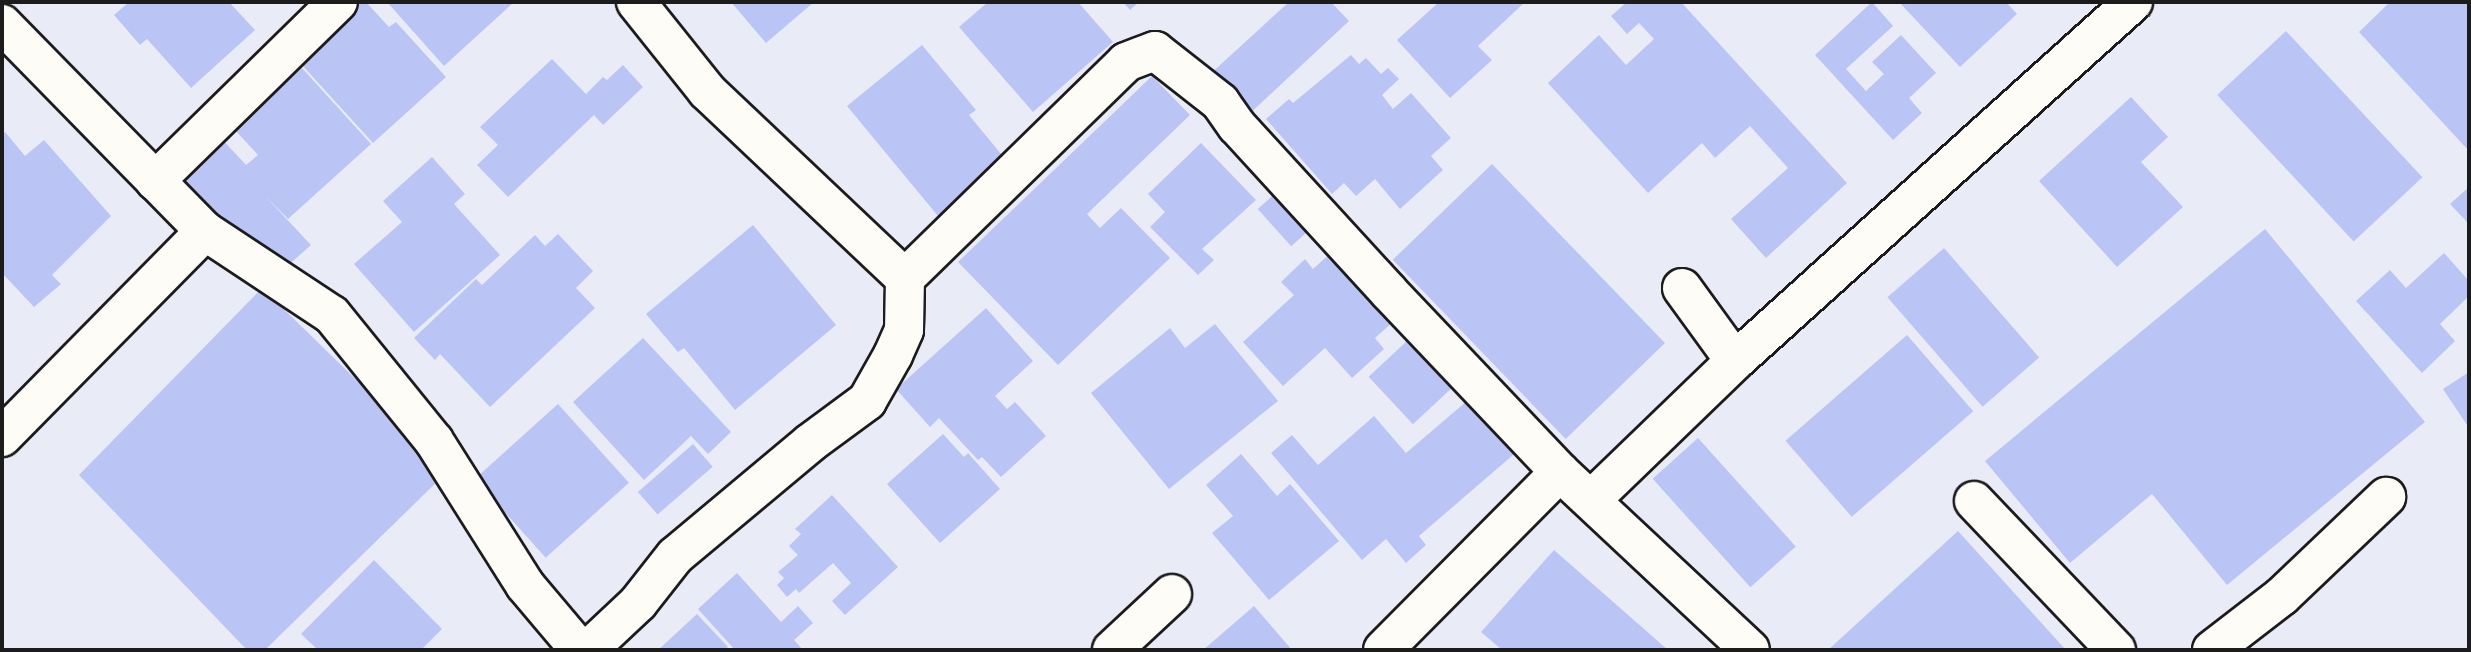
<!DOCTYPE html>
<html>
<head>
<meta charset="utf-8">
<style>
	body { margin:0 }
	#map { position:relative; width:2471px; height:652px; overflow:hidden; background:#e9ecf7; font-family:"Architects Daughter",sans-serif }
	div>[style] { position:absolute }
	.building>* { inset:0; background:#bac5f6; transform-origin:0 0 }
	.roads { filter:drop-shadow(2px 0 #1c1c1c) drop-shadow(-2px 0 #1c1c1c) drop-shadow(0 2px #1c1c1c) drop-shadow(0 -2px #1c1c1c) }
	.minor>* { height:38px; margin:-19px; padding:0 19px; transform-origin:19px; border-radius:19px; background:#fdfcf7 }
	span { translate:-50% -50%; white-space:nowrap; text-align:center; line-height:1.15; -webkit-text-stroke:7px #fdfcf7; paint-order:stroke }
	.frame { position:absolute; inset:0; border:4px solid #1c1c1c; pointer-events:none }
</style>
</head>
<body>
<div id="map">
	<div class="building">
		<i style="clip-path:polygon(129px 2px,229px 2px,255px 30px,191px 88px,147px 39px,140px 45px,114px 15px)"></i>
		<i style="clip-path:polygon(347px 2px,366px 2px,389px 27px,396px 22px,446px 77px,373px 143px,291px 53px)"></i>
		<i style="clip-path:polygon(387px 2px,514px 2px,444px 66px)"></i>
		<i style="clip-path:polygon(731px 2px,814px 2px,766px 43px)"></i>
		<i style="clip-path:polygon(988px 2px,1078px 2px,1113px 42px,1033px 112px,959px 27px)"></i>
		<i style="clip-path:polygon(1123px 2px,1139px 2px,1130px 10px)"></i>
		<i style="clip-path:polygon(1289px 2px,1331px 2px,1349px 21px,1246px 117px,1208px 76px)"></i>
		<i style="clip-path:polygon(1439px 2px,1525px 2px,1478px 46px,1492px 60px,1450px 98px,1397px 40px)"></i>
		<i style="clip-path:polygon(1627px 2px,1681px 2px,1847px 183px,1766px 258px,1731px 219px,1788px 168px,1750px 126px,1715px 158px,1702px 143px,1648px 193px,1548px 83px,1599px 35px,1626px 65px,1654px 39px,1639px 23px,1627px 34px,1611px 16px)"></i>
		<i style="clip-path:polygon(1872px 2px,1893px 26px,1846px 69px,1866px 91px,1884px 74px,1872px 62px,1901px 35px,1936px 73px,1909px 98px,1922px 113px,1893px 140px,1815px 55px)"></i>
		<i style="clip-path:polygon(1899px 2px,2006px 2px,2017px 14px,1960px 67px)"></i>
		<i style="clip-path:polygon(2390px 2px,2469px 2px,2469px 151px,2359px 32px)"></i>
		<i style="left:2286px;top:31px;width:200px;height:94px;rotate:47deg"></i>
		<i style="clip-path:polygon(922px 45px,976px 110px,969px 115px,1006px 160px,938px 216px,847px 106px)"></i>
		<i style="clip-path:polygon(1351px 55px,1359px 64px,1366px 58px,1381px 74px,1388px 68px,1399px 79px,1382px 95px,1393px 109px,1411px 93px,1451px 138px,1431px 156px,1443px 170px,1400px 209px,1375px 179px,1356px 196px,1344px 183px,1332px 194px,1266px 119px,1289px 99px,1293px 103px)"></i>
		<i style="clip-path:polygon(552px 59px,586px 94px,603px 77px,607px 80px,623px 65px,643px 87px,603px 125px,594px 115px,508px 197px,477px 165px,498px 145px,480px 127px)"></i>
		<i style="clip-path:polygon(302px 68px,371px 144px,288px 219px,265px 196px,311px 245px,275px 277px,180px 176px,221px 138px,246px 165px,258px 155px,235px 130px)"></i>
		<i style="clip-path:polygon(1152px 76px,1190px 115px,1087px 214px,1100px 228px,1121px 208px,1170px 258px,1058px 365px,958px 262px)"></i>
		<i style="clip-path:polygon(2131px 97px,2168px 137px,2141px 162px,2183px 207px,2117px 267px,2039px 181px)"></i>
		<i style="clip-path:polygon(5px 132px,25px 156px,44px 140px,111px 216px,52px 275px,61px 284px,34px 307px,2px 273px,2px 136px)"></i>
		<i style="clip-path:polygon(1201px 143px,1256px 200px,1202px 249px,1214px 260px,1198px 275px,1150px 227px,1165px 212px,1148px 194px)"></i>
		<i style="clip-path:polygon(432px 157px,465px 194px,454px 204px,500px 255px,414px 332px,354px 264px,402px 222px,383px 201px)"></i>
		<i style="left:1492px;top:164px;width:249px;height:138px;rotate:46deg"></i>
		<i style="clip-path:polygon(2469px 187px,2469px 224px,2450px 204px)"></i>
		<i style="left:1280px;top:189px;width:50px;height:30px;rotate:48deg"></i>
		<i style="clip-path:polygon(753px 225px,836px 325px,735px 410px,684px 348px,678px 352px,646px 314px)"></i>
		<i style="clip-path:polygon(2265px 229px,2425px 422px,2227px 585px,2152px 494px,2070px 563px,1985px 461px)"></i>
		<i style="clip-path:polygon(558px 234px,593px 271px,576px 288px,595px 308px,490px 407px,440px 354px,435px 360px,414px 338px,476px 279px,482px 285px,535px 235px,545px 246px)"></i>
		<i style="clip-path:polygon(1342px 243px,1403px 313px,1375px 338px,1384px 349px,1352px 378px,1325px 348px,1283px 386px,1243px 342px,1294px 295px,1281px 282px,1305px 259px,1313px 269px)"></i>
		<i style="left:1944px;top:248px;width:145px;height:75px;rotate:49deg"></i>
		<i style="clip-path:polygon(2444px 253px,2469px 281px,2469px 296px,2440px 324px,2455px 341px,2422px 373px,2356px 301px,2390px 270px,2406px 288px)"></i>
		<i style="clip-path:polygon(262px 288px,449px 470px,265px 650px,247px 650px,79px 475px)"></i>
		<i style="clip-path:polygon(986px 308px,1033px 361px,995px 396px,1007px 409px,1015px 402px,1046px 436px,1001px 477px,982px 457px,978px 460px,939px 418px,930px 427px,896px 389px)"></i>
		<i style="clip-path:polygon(1215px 324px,1278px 401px,1169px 489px,1091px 393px,1170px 328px,1185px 348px)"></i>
		<i style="left:1422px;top:327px;width:65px;height:73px;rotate:47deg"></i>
		<i style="left:1907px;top:335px;width:101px;height:161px;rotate:49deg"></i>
		<i style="clip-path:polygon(643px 338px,731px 432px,708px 454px,691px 436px,644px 480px,573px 402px)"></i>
		<i style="clip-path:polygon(2469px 372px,2469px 428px,2443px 389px)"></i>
		<i style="clip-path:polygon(1474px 395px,1520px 449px,1419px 536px,1426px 545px,1406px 563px,1386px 539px,1362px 560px,1271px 453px,1292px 435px,1318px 465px,1374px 416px,1406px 453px)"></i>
		<i style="left:558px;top:404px;width:106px;height:112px;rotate:48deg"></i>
		<i style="clip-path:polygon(943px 434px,964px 457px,968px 453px,1000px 489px,940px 543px,887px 484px)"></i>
		<i style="left:1698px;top:438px;width:146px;height:61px;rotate:48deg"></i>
		<i style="left:693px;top:444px;width:30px;height:73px;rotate:49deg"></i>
		<i style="clip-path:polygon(1241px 454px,1277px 496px,1290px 484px,1339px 541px,1269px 600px,1212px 533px,1233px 516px,1206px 485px)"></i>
		<i style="clip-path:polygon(832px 495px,898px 567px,845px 615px,832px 601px,851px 583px,833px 563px,799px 593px,796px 589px,787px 597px,777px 585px,784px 578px,778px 572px,798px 555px,789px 546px,801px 534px,795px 529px)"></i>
		<i style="clip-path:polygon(1958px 531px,2066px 650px,1828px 650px)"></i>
		<i style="clip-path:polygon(1554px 550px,1668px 650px,1502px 650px,1481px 632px)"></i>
		<i style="clip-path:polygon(374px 560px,442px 629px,421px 650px,318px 650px,301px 634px)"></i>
		<i style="clip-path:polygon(737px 573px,781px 622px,798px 606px,813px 623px,794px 640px,803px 650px,735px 650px,698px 609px)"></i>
		<i style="clip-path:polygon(1254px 606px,1292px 650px,1203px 650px)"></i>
		<i style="clip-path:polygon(697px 614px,728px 647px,724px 650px,658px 650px)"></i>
	</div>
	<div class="roads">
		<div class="minor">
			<i style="left:636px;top:2px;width:114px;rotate:51.4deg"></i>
			<i style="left:707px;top:91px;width:272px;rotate:43.4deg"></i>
			<i style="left:2px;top:24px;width:290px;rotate:45.6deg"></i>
			<i style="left:205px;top:231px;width:152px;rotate:33.5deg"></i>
			<i style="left:332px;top:315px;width:162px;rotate:51deg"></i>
			<i style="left:434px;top:441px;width:170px;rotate:57.7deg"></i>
			<i style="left:525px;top:585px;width:85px;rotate:49.8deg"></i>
			<i style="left:155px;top:181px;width:256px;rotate:-44.4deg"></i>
			<i style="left:1682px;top:288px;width:90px;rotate:54deg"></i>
			<i style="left:2px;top:437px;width:289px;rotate:-45.4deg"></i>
			<i style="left:1591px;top:500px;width:200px;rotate:-44deg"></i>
			<i style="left:1735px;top:361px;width:536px;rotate:-42.05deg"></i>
			<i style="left:1974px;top:501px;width:206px;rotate:46.4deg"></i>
			<i style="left:588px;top:650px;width:69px;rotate:-43.2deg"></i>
			<i style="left:638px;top:603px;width:60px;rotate:-51.8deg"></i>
			<i style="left:675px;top:556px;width:176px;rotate:-39.9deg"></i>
			<i style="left:810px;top:443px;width:71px;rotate:-36.4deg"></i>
			<i style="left:867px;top:401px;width:53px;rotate:-60.5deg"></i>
			<i style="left:893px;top:355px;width:27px;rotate:-66deg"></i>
			<i style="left:904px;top:330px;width:52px;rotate:-88.9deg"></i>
			<i style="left:905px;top:278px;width:309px;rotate:-44.3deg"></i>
			<i style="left:1126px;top:62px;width:31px;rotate:-21deg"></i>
			<i style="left:1155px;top:51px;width:83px;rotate:38.1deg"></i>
			<i style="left:1220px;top:102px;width:29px;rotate:55deg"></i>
			<i style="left:1237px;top:126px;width:225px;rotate:47.5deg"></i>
			<i style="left:1389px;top:292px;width:248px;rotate:46.5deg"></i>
			<i style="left:1560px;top:472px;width:260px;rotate:43.1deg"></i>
			<i style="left:1112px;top:650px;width:82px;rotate:-43deg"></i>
			<i style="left:1383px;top:650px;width:251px;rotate:-45.2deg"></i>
			<i style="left:2212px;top:650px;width:88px;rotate:-37.6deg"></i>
			<i style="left:2282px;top:596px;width:144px;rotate:-43.6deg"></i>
		</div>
	</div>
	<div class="frame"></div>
</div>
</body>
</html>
